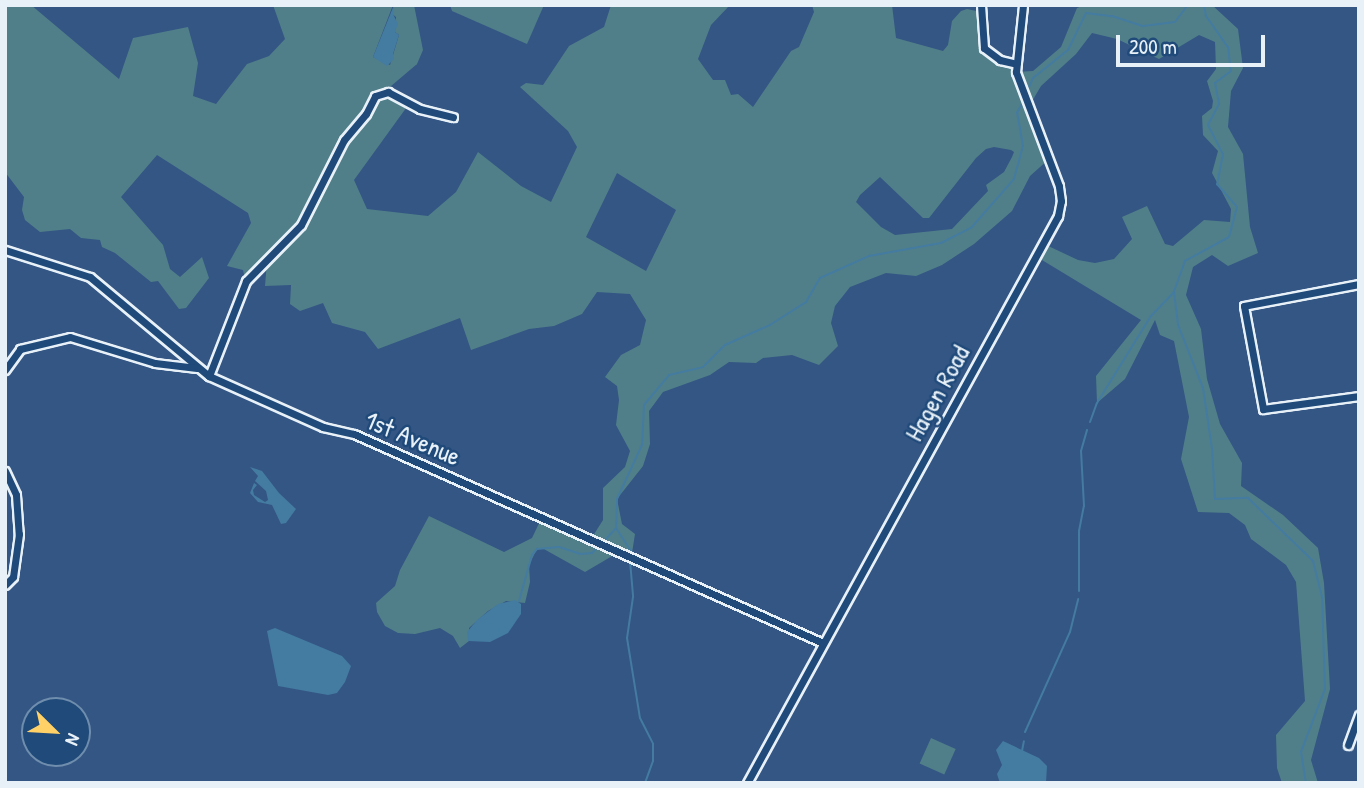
<!DOCTYPE html>
<html>
<head>
<meta charset="utf-8">
<style>
	body { margin:0 }
	#map { position:relative; width:1364px; height:788px; overflow:hidden; background:#345684; font-family:"Patrick Hand",sans-serif }
	div>[style] { position:absolute }
	.green>* { inset:0; background:#507f89; transform-origin:0 0 }
	.water>* { inset:0; background:#447ba1 }
	.stream>* { height:2px; margin:-1px; padding:0 1px; transform-origin:1px; border-radius:1px; background:#447ba1 }
	.roads { filter:drop-shadow(2px 0 #e8f1f8) drop-shadow(-2px 0 #e8f1f8) drop-shadow(0 2px #e8f1f8) drop-shadow(0 -2px #e8f1f8) }
	.minor>* { height:7px; margin:-3.5px; padding:0 3.5px; transform-origin:3.5px; border-radius:3.5px; background:#1f4a7a }
	span { translate:-50% -50%; white-space:nowrap; text-align:center; line-height:1.15; -webkit-text-stroke:5px #1f4a7a; paint-order:stroke }
	.street-label { font-size:26px; color:#e8f1f8 }
	.frame { position:absolute; inset:0; border:7px solid #e8f1f8; pointer-events:none }
	.north { position:absolute; left:21px; top:697px; width:70px; height:70px; box-sizing:border-box; background:#1f4a7a; border:2px solid #6f8dac; border-radius:50%; rotate:114deg; font-size:19px; font-weight:700; line-height:28px; text-align:center; color:#e8f1f8 }
	.north::after { content:''; display:block; margin:auto; width:24px; height:32px; background:#ffd166; clip-path:polygon(50% 0,100% 100%,50% 72%,0 100%) }
	.scale { position:absolute; left:1116px; top:35px; width:149px; height:32px; box-sizing:border-box; border:4px solid #e8f1f8; border-top:0; padding-left:9px; font-size:21px; line-height:24px; white-space:nowrap; color:#e8f1f8; -webkit-text-stroke:5px #1f4a7a; paint-order:stroke }
</style>
</head>
<body>
<div id="map">
	<div class="green">
		<i style="clip-path:polygon(evenodd,5px 5px,31px 5px,119px 79px,133px 38px,188px 27px,198px 63px,193px 96px,216px 104px,247px 64px,269px 56px,285px 39px,273px 5px,393px 5px,373px 57px,390px 65px,399px 35px,395px 32px,396px 17px,392px 14px,394px 5px,414px 5px,423px 50px,417px 64px,384px 92px,409px 104px,354px 180px,367px 209px,428px 216px,456px 192px,478px 152px,521px 186px,551px 202px,577px 147px,568px 131px,520px 87px,526px 83px,543px 85px,569px 46px,604px 27px,611px 5px,730px 5px,711px 25px,698px 59px,713px 80px,725px 80px,731px 95px,738px 94px,753px 107px,791px 51px,799px 47px,814px 12px,812px 5px,892px 5px,896px 38px,943px 51px,948px 45px,952px 21px,961px 11px,967px 9px,981px 12px,984px 48px,1000px 60px,1017px 64px,1016px 72px,1033px 71px,1061px 47px,1077px 8px,1085px 5px,1212px 5px,1238px 29px,1243px 68px,1231px 91px,1228px 127px,1243px 154px,1250px 227px,1258px 253px,1228px 266px,1212px 255px,1193px 267px,1186px 295px,1201px 329px,1207px 379px,1220px 424px,1242px 463px,1241px 486px,1283px 515px,1318px 548px,1324px 583px,1330px 689px,1311px 760px,1318px 783px,1282px 783px,1277px 768px,1276px 735px,1305px 701px,1296px 582px,1286px 565px,1251px 539px,1245px 525px,1229px 513px,1198px 512px,1181px 459px,1189px 417px,1174px 341px,1160px 335px,1155px 320px,1125px 379px,1097px 403px,1096px 376px,1141px 320px,1037px 257px,1044px 244px,1078px 260px,1095px 263px,1114px 259px,1132px 239px,1122px 217px,1147px 206px,1165px 244px,1173px 246px,1204px 220px,1230px 222px,1231px 209px,1212px 173px,1218px 151px,1203px 135px,1202px 116px,1212px 108px,1213px 101px,1207px 81px,1216px 69px,1215px 42px,1199px 35px,1159px 59px,1117px 39px,1092px 33px,1076px 54px,1041px 86px,1028px 108px,1049px 159px,1030px 176px,1012px 211px,974px 244px,942px 265px,916px 276px,886px 273px,850px 287px,835px 306px,831px 323px,838px 346px,819px 365px,792px 355px,763px 358px,756px 363px,729px 362px,710px 375px,663px 392px,649px 411px,650px 444px,643px 466px,617px 499px,622px 524px,635px 534px,632px 553px,619px 552px,585px 572px,542px 548px,537px 549px,529px 565px,530px 582px,525px 603px,506px 601px,488px 611px,469px 628px,469px 641px,460px 648px,453px 636px,440px 628px,415px 634px,398px 633px,385px 626px,377px 612px,376px 603px,395px 586px,400px 570px,429px 516px,504px 552px,532px 538px,542px 517px,591px 539px,603px 520px,603px 488px,625px 467px,630px 451px,616px 425px,619px 400px,617px 386px,605px 377px,621px 355px,640px 345px,646px 320px,630px 294px,597px 292px,582px 314px,554px 326px,529px 329px,471px 350px,460px 318px,378px 349px,365px 332px,332px 323px,323px 303px,300px 311px,290px 304px,291px 285px,265px 286px,267px 261px,245px 279px,243px 270px,227px 266px,251px 223px,248px 213px,157px 155px,121px 197px,163px 245px,170px 269px,180px 277px,202px 257px,209px 278px,186px 308px,179px 309px,158px 281px,151px 282px,115px 253px,102px 247px,100px 240px,81px 238px,70px 229px,40px 232px,25px 220px,22px 210px,24px 197px,5px 172px,5px 5px,994px 147px,1011px 150px,1014px 152px,1012px 157px,1004px 172px,986px 185px,988px 191px,952px 229px,895px 235px,881px 227px,856px 202px,860px 195px,880px 177px,923px 218px,929px 218px,976px 158px,986px 149px,994px 147px,5px 5px,617px 173px,676px 210px,646px 271px,586px 237px,617px 173px)"></i>
		<i style="clip-path:polygon(450px 5px,544px 5px,527px 44px,452px 11px)"></i>
		<i style="left:931px;top:738px;width:27px;height:28px;rotate:24deg"></i>
	</div>
	<div class="water">
		<i style="clip-path:polygon(394px 5px,393px 14px,398px 24px,395px 32px,399px 35px,393px 54px,394px 59px,387px 66px,373px 57px)"></i>
		<i style="clip-path:polygon(250px 467px,262px 471px,279px 493px,296px 509px,286px 523px,281px 524px,272px 505px,258px 502px,250px 493px,254px 483px,257px 485px,253px 490px,254px 495px,265px 502px,268px 500px,266px 491px,255px 481px,258px 476px)"></i>
		<i style="clip-path:polygon(515px 600px,521px 604px,521px 614px,508px 633px,490px 642px,468px 641px,467px 632px,477px 620px,498px 604px)"></i>
		<i style="clip-path:polygon(275px 628px,342px 656px,351px 666px,345px 682px,337px 693px,328px 695px,278px 686px,267px 631px)"></i>
		<i style="clip-path:polygon(1003px 741px,1039px 758px,1047px 766px,1046px 783px,1000px 783px,997px 774px,1002px 765px,996px 750px)"></i>
	</div>
	<div class="stream">
		<i style="left:1204px;top:5px;width:11px;rotate:80deg"></i>
		<i style="left:1206px;top:16px;width:38px;rotate:55deg"></i>
		<i style="left:1228px;top:47px;width:24px;rotate:83deg"></i>
		<i style="left:1231px;top:71px;width:20px;rotate:143deg"></i>
		<i style="left:1215px;top:83px;width:21px;rotate:79deg"></i>
		<i style="left:1219px;top:104px;width:24px;rotate:118deg"></i>
		<i style="left:1208px;top:125px;width:33px;rotate:63deg"></i>
		<i style="left:1223px;top:154px;width:31px;rotate:101deg"></i>
		<i style="left:1217px;top:184px;width:30px;rotate:49deg"></i>
		<i style="left:1237px;top:207px;width:31px;rotate:105deg"></i>
		<i style="left:1229px;top:237px;width:50px;rotate:151.4deg"></i>
		<i style="left:1185px;top:261px;width:33px;rotate:110deg"></i>
		<i style="left:1174px;top:292px;width:33px;rotate:83deg"></i>
		<i style="left:1178px;top:325px;width:68px;rotate:68.4deg"></i>
		<i style="left:1203px;top:388px;width:62px;rotate:81.6deg"></i>
		<i style="left:1212px;top:449px;width:50px;rotate:86.6deg"></i>
		<i style="left:1215px;top:499px;width:33px;rotate:-2deg"></i>
		<i style="left:1248px;top:498px;width:91px;rotate:44.1deg"></i>
		<i style="left:1313px;top:561px;width:36px;rotate:76deg"></i>
		<i style="left:1322px;top:596px;width:93px;rotate:88.2deg"></i>
		<i style="left:1325px;top:689px;width:67px;rotate:110.9deg"></i>
		<i style="left:1301px;top:752px;width:31px;rotate:81deg"></i>
		<i style="left:1027px;top:92px;width:15px;rotate:-67deg"></i>
		<i style="left:1033px;top:78px;width:45px;rotate:-38.7deg"></i>
		<i style="left:1068px;top:50px;width:41px;rotate:-64.1deg"></i>
		<i style="left:1086px;top:13px;width:26px;rotate:7deg"></i>
		<i style="left:1112px;top:16px;width:33px;rotate:18deg"></i>
		<i style="left:1143px;top:26px;width:32px;rotate:-7deg"></i>
		<i style="left:1175px;top:22px;width:21px;rotate:-53deg"></i>
		<i style="left:1090px;top:422px;width:20px;rotate:-70deg"></i>
		<i style="left:1097px;top:403px;width:102px;rotate:-58.2deg"></i>
		<i style="left:1151px;top:316px;width:33px;rotate:-46deg"></i>
		<i style="left:616px;top:528px;width:30px;rotate:57deg"></i>
		<i style="left:604px;top:541px;width:18px;rotate:-47deg"></i>
		<i style="left:616px;top:528px;width:29px;rotate:-88deg"></i>
		<i style="left:617px;top:499px;width:60px;rotate:-65.2deg"></i>
		<i style="left:642px;top:445px;width:40px;rotate:-87.1deg"></i>
		<i style="left:644px;top:405px;width:39px;rotate:-50deg"></i>
		<i style="left:669px;top:375px;width:35px;rotate:-13deg"></i>
		<i style="left:703px;top:367px;width:31px;rotate:-45deg"></i>
		<i style="left:725px;top:345px;width:49px;rotate:-24deg"></i>
		<i style="left:770px;top:325px;width:43px;rotate:-32.6deg"></i>
		<i style="left:806px;top:302px;width:28px;rotate:-60deg"></i>
		<i style="left:820px;top:278px;width:54px;rotate:-24.2deg"></i>
		<i style="left:869px;top:256px;width:73px;rotate:-10.2deg"></i>
		<i style="left:941px;top:243px;width:34px;rotate:-27deg"></i>
		<i style="left:971px;top:228px;width:65px;rotate:-48.7deg"></i>
		<i style="left:1014px;top:179px;width:34px;rotate:-75deg"></i>
		<i style="left:1023px;top:146px;width:34px;rotate:-100deg"></i>
		<i style="left:1017px;top:113px;width:9px;rotate:-63deg"></i>
		<i style="left:630px;top:561px;width:36px;rotate:85deg"></i>
		<i style="left:633px;top:597px;width:41px;rotate:98.3deg"></i>
		<i style="left:627px;top:638px;width:81px;rotate:80.8deg"></i>
		<i style="left:640px;top:718px;width:29px;rotate:63deg"></i>
		<i style="left:653px;top:744px;width:17px;rotate:90deg"></i>
		<i style="left:653px;top:761px;width:23px;rotate:110deg"></i>
		<i style="left:1079px;top:591px;width:60px;rotate:-90deg"></i>
		<i style="left:1079px;top:531px;width:25px;rotate:-79deg"></i>
		<i style="left:1084px;top:506px;width:55px;rotate:-93.1deg"></i>
		<i style="left:1081px;top:451px;width:22px;rotate:-74deg"></i>
		<i style="left:519px;top:601px;width:48px;rotate:-74.2deg"></i>
		<i style="left:532px;top:555px;width:8px;rotate:-50deg"></i>
		<i style="left:537px;top:549px;width:22px;rotate:-5deg"></i>
		<i style="left:559px;top:547px;width:22px;rotate:18deg"></i>
		<i style="left:580px;top:554px;width:12px;rotate:-5deg"></i>
		<i style="left:592px;top:553px;width:8px;rotate:-45deg"></i>
		<i style="left:1025px;top:732px;width:110px;rotate:-65.8deg"></i>
		<i style="left:1070px;top:632px;width:34px;rotate:-76deg"></i>
		<i style="left:1022px;top:751px;width:10px;rotate:-79deg"></i>
	</div>
	<div class="roads">
		<div class="minor">
			<i style="left:981px;top:5px;width:43px;rotate:86deg"></i>
			<i style="left:984px;top:48px;width:20px;rotate:37deg"></i>
			<i style="left:1000px;top:60px;width:17px;rotate:13deg"></i>
			<i style="left:5px;top:250px;width:89px;rotate:17.6deg"></i>
			<i style="left:90px;top:277px;width:155px;rotate:39.8deg"></i>
			<i style="left:209px;top:376px;width:125px;rotate:24.1deg"></i>
			<i style="left:323px;top:427px;width:32px;rotate:13deg"></i>
			<i style="left:354px;top:434px;width:513px;rotate:24.02deg"></i>
			<i style="left:1359px;top:284px;width:117px;rotate:169.2deg"></i>
			<i style="left:1244px;top:306px;width:105px;rotate:79.5deg"></i>
			<i style="left:1263px;top:409px;width:97px;rotate:-7.7deg"></i>
			<i style="left:5px;top:370px;width:26px;rotate:-54deg"></i>
			<i style="left:20px;top:349px;width:51px;rotate:-13.5deg"></i>
			<i style="left:70px;top:337px;width:89px;rotate:17deg"></i>
			<i style="left:155px;top:363px;width:42px;rotate:6.8deg"></i>
			<i style="left:209px;top:376px;width:102px;rotate:-68.7deg"></i>
			<i style="left:246px;top:281px;width:78px;rotate:-45.5deg"></i>
			<i style="left:301px;top:225px;width:95px;rotate:-63.2deg"></i>
			<i style="left:344px;top:140px;width:34px;rotate:-50deg"></i>
			<i style="left:366px;top:114px;width:20px;rotate:-63deg"></i>
			<i style="left:375px;top:96px;width:14px;rotate:-17deg"></i>
			<i style="left:388px;top:92px;width:36px;rotate:28deg"></i>
			<i style="left:420px;top:109px;width:34px;rotate:14deg"></i>
			<i style="left:5px;top:471px;width:26px;rotate:65deg"></i>
			<i style="left:16px;top:495px;width:39px;rotate:86deg"></i>
			<i style="left:19px;top:534px;width:43px;rotate:97.9deg"></i>
			<i style="left:13px;top:577px;width:11px;rotate:135deg"></i>
			<i style="left:1348px;top:745px;width:32px;rotate:-70deg"></i>
			<i style="left:747px;top:783px;width:647px;rotate:-61.26deg"></i>
			<i style="left:1058px;top:216px;width:15px;rotate:-79deg"></i>
			<i style="left:1061px;top:201px;width:15px;rotate:-98deg"></i>
			<i style="left:1059px;top:186px;width:122px;rotate:-110.7deg"></i>
			<i style="left:1016px;top:72px;width:67px;rotate:-84deg"></i>
		</div>
	</div>
	<div class="street-label">
		<span style="left:937px;top:393px;rotate:-61deg">Hagen Road</span>
		<span style="left:413px;top:438px;rotate:23deg">1st Avenue</span>
	</div>
	<div class="frame"></div>
	<div class="north">N</div>
	<div class="scale">200 m</div>
</div>
</body>
</html>
